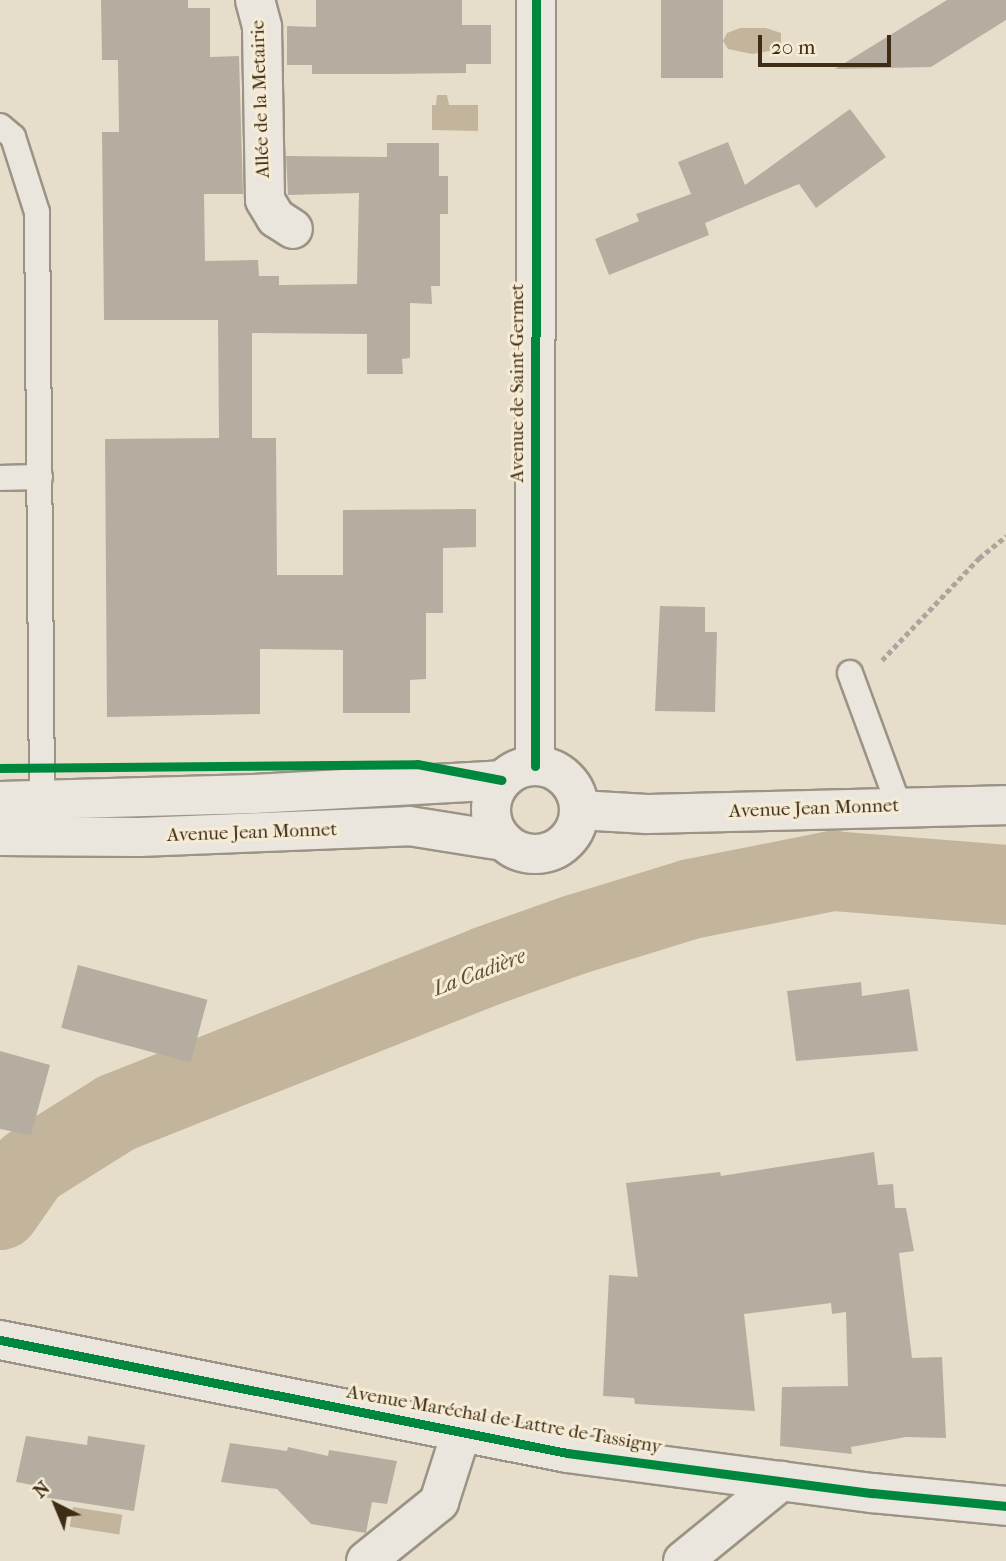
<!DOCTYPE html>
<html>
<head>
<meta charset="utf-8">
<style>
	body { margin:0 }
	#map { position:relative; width:1006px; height:1561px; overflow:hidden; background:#e6decb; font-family:"IM FELL French Canon",serif }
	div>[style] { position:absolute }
	.water>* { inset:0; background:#c3b59b; transform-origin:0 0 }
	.river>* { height:80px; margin:-40px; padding:0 40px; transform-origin:40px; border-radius:40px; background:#c3b59b }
	.building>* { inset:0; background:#b5aea0; transform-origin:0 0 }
	.path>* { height:4.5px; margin-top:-2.25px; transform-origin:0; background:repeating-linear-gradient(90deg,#aba69d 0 5px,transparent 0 8.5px) }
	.roads { filter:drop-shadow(2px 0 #9b9486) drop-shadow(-2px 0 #9b9486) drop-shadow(0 2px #9b9486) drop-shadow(0 -2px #9b9486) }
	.service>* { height:24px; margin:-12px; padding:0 12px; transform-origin:12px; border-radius:12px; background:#ebe6dd }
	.minor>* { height:38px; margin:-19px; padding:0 19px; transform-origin:19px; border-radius:19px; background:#ebe6dd }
	.tertiary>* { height:38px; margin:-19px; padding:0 19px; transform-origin:19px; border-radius:19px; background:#ebe6dd }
	.tertiary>.ring { margin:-19px; padding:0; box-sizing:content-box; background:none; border:38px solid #ebe6dd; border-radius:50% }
	.cycleway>* { height:9px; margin:-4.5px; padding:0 4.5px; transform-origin:4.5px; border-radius:4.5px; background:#00873e }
	span { translate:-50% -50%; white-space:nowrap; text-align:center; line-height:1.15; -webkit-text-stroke:6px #f6ecd6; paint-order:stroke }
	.street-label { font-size:19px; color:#3f2c15 }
	.water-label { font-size:21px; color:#625037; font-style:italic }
	.north { position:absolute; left:21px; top:1470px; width:70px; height:70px; -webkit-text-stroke:5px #f6ecd6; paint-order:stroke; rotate:317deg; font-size:19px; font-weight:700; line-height:28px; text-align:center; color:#3f2c15 }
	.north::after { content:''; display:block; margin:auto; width:24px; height:32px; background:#3f2c15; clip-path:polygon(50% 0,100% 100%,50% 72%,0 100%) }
	.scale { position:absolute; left:758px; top:35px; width:133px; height:32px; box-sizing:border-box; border:4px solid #3f2c15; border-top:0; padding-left:9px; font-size:21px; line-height:24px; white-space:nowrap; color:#3f2c15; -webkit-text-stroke:5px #f6ecd6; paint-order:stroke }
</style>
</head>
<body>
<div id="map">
	<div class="water">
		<i style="clip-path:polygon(740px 28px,766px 28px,781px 33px,781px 49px,752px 54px,728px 49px,723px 41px,727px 33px)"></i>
		<i style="clip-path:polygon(437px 95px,447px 95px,449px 105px,478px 105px,478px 131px,432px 130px,432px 105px,436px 105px)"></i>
		<i style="left:73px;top:1507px;width:50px;height:20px;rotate:9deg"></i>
	</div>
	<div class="river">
		<i style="left:0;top:1210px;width:52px;rotate:-55.1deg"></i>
		<i style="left:30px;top:1167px;width:102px;rotate:-32.1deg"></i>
		<i style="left:116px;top:1113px;width:399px;rotate:-21.6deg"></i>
		<i style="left:487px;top:966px;width:92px;rotate:-19.6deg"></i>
		<i style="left:574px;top:935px;width:122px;rotate:-17.1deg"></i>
		<i style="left:691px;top:899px;width:145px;rotate:-11.2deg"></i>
		<i style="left:833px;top:871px;width:174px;rotate:4.6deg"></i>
	</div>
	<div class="building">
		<i style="clip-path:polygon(101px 0,188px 0,188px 8px,210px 8px,210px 57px,239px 56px,243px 194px,204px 194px,205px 261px,258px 260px,259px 276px,279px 276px,279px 285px,357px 284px,359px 193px,288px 195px,286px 156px,387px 157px,387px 143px,439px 143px,439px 176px,448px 176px,448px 214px,440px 214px,440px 286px,431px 286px,432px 304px,410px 303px,410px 358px,402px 359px,403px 374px,367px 374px,367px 334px,252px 333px,252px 438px,276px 438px,277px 575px,343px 575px,343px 510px,476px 509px,476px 547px,443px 548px,443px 613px,426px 613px,426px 679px,410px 680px,410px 713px,343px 713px,343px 650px,260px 649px,260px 714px,107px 717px,105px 439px,219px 438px,218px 320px,104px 320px,102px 132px,119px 132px,118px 60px,102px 60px)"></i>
		<i style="clip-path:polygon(316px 0,462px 0,462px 25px,491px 25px,491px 64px,466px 64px,466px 73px,387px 74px,312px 74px,312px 65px,287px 65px,287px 26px,316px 27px)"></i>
		<i style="left:661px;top:0;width:62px;height:78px"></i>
		<i style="clip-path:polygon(947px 0,1006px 0,1006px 20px,931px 67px,835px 69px)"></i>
		<i style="clip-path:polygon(850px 109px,886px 157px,816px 208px,799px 184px,705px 223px,709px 235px,609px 275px,595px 239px,639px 221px,636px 214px,691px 194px,678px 162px,728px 142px,745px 185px)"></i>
		<i style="clip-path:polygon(660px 606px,705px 607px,705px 632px,717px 632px,715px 712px,655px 711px)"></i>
		<i style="left:78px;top:965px;width:134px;height:65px;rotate:15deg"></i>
		<i style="clip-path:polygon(861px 982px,862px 996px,909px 989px,918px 1051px,796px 1061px,787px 991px)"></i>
		<i style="clip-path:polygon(0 1051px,50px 1065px,31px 1135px,0 1129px)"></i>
		<i style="clip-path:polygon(874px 1152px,878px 1185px,893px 1184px,895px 1208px,906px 1208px,914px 1251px,899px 1253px,912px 1358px,942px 1357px,946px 1438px,906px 1437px,851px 1447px,852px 1454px,780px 1446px,782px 1387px,848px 1386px,846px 1312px,832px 1314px,831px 1303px,744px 1314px,755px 1411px,635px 1404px,634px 1398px,603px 1396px,609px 1275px,638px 1277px,626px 1183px,720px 1172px,721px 1176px)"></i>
		<i style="clip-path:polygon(26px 1436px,87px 1445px,88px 1436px,145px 1445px,134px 1511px,43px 1497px,44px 1487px,16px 1482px)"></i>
		<i style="clip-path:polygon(230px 1443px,287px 1451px,288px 1447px,328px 1456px,329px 1450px,397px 1461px,387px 1504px,372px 1502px,366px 1533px,311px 1524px,277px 1489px,221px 1482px)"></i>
	</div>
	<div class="path">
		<i style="left:882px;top:660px;width:141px;rotate:-46.4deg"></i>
		<i style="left:979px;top:558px;width:35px;rotate:-39deg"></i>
	</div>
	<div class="roads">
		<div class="service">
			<i style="left:0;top:126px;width:17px;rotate:40deg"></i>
			<i style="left:13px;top:137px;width:79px;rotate:72.3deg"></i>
			<i style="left:37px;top:212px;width:588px;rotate:89.51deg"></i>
			<i style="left:0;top:478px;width:40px;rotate:-1.4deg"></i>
			<i style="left:850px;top:673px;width:142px;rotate:69.8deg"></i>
		</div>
		<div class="minor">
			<i style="left:255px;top:0;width:28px;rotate:75deg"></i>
			<i style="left:262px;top:27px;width:173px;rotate:89deg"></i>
			<i style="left:265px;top:200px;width:21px;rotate:59deg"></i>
			<i style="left:276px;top:218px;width:20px;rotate:33deg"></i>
			<i style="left:535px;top:766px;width:766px;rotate:-89.93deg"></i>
			<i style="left:0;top:1340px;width:578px;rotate:11.27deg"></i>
			<i style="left:567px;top:1453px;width:308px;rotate:7.5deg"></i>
			<i style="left:872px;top:1493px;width:135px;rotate:5.5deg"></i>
			<i style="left:366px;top:1561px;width:94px;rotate:-38.9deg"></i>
			<i style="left:439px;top:1502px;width:72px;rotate:-72.3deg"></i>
			<i style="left:683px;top:1561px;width:127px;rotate:-39.2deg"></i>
		</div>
		<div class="tertiary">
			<i class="ring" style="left:491px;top:766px;width:50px;height:50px"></i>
			<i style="left:0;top:801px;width:254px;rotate:-1.6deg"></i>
			<i style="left:254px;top:794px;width:248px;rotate:-3.2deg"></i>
			<i style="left:579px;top:810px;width:68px;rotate:3.4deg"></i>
			<i style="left:647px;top:814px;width:359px;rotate:-1.4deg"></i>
			<i style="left:0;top:836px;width:139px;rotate:0.4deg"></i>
			<i style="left:139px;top:837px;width:270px;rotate:-2.3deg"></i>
			<i style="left:409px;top:826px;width:96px;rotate:9deg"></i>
		</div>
	</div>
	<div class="cycleway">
		<i style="left:535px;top:766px;width:766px;rotate:-89.93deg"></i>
		<i style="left:0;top:768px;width:417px;rotate:-0.5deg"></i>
		<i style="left:417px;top:764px;width:86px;rotate:10.7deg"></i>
		<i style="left:0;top:1340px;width:578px;rotate:11.27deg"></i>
		<i style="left:567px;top:1453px;width:308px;rotate:7.5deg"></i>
		<i style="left:872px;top:1493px;width:135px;rotate:5.5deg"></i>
	</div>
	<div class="street-label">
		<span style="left:261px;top:99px;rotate:-92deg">Allée de la Metairie</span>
		<span style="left:518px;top:383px;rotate:-90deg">Avenue de Saint-Germet</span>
		<span style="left:814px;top:809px;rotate:-2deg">Avenue Jean Monnet</span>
		<span style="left:252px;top:833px;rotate:-2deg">Avenue Jean Monnet</span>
		<span style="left:504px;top:1420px;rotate:10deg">Avenue Maréchal de Lattre de Tassigny</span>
	</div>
	<div class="water-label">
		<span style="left:479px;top:972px;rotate:-21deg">La Cadière</span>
	</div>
	<div class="north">N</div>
	<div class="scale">20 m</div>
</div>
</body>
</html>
